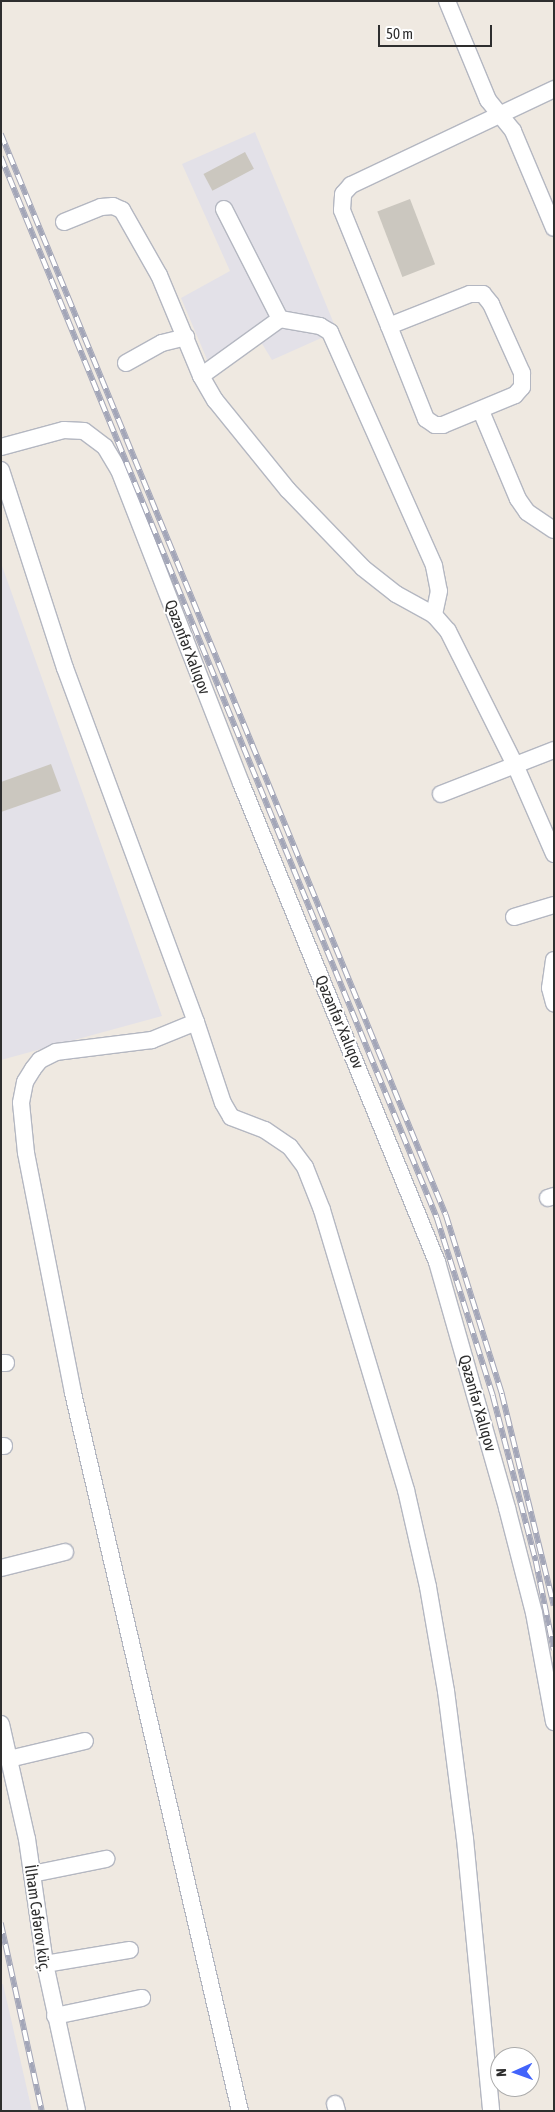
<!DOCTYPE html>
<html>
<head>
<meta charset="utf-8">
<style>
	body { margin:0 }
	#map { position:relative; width:555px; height:2112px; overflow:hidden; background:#efe9e1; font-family:"Asap Condensed",sans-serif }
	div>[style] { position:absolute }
	.industrial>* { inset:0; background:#e3e1e8 }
	.building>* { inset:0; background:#cbc7bf; transform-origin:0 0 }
	.roads { filter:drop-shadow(1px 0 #b4b7c1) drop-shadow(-1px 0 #b4b7c1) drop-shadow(0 1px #b4b7c1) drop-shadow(0 -1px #b4b7c1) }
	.minor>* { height:16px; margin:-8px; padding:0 8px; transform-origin:8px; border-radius:8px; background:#fff }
	.rail>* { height:5.5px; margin-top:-2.75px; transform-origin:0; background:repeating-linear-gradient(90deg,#fff 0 11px,#a3a6b8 0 22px); box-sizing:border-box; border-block:1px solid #a3a6b8 }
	span { translate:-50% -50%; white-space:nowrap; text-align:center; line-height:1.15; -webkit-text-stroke:4px #fff; paint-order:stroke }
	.street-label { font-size:16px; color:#2e2e2e }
	.frame { position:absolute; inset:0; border:2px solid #2e2e2e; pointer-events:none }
	.north { position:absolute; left:490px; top:2047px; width:50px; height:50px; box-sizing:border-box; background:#fff; border:1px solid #ababab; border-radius:50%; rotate:268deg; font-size:14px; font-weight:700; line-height:20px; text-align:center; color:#2e2e2e }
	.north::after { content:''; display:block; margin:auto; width:18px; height:22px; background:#4264fb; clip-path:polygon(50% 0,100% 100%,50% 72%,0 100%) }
	.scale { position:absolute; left:378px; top:25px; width:114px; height:22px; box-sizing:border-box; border:2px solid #2e2e2e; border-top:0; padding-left:6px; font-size:15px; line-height:18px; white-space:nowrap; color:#2e2e2e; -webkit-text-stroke:4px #fff; paint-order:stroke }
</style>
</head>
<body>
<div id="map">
	<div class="industrial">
		<i style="clip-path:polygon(255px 132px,337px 331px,272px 360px,261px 342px,214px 376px,181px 298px,230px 271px,182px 164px)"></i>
		<i style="clip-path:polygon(1px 563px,162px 1016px,1px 1060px)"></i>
		<i style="clip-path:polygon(1px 1984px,3px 1984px,32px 2111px,1px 2111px)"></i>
	</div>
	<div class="building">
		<i style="left:245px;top:152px;width:19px;height:47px;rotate:62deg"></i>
		<i style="left:410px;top:199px;width:70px;height:35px;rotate:69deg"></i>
		<i style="clip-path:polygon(51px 764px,61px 791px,1px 812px,1px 782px)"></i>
	</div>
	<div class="roads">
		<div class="minor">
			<i style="left:447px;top:1px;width:107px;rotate:67.5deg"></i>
			<i style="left:488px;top:100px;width:40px;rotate:51deg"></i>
			<i style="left:513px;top:131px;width:105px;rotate:67.1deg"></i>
			<i style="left:224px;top:209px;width:123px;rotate:63deg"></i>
			<i style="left:280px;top:319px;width:41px;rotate:9.9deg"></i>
			<i style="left:320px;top:326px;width:12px;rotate:31deg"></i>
			<i style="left:330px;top:332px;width:256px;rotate:66deg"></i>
			<i style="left:434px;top:566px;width:25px;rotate:79deg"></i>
			<i style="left:439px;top:591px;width:25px;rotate:102deg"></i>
			<i style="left:64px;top:222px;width:40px;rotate:-22deg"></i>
			<i style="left:101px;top:207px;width:12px;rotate:-5deg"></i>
			<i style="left:113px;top:206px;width:10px;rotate:24deg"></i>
			<i style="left:122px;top:210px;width:75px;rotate:60.4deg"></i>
			<i style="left:159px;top:275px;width:109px;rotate:67.4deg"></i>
			<i style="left:201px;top:376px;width:28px;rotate:60deg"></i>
			<i style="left:215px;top:400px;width:116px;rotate:51deg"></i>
			<i style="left:288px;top:490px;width:108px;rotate:46.1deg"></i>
			<i style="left:363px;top:568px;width:42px;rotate:38.2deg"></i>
			<i style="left:396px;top:594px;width:43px;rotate:28.9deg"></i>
			<i style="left:434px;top:615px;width:21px;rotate:49deg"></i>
			<i style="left:448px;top:631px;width:152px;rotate:63.4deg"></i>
			<i style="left:516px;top:767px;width:95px;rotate:66.4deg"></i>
			<i style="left:389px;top:326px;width:87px;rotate:-21.6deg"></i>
			<i style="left:470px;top:294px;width:13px"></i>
			<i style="left:483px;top:294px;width:13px;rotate:51deg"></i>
			<i style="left:491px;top:304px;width:76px;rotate:65.8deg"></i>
			<i style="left:522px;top:373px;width:14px;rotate:90deg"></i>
			<i style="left:522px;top:387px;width:11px;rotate:131deg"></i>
			<i style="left:515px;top:395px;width:78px;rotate:157.4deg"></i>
			<i style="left:443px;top:425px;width:8px;rotate:180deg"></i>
			<i style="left:435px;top:425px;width:11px;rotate:-146deg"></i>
			<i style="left:426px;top:419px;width:100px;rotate:-111.7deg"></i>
			<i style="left:389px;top:326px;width:125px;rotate:-112.1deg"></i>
			<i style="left:342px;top:210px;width:16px;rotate:-86deg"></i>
			<i style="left:343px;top:194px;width:12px;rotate:-48deg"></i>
			<i style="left:351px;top:185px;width:225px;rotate:-25.3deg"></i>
			<i style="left:126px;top:363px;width:41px;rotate:-29.1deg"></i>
			<i style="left:162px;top:343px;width:25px;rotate:-14deg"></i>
			<i style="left:201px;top:376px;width:97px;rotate:-35.8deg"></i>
			<i style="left:481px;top:411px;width:95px;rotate:67.2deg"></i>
			<i style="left:518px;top:499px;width:16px;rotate:55deg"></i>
			<i style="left:527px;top:512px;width:32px;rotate:34deg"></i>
			<i style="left:1px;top:447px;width:65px;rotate:-15.1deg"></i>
			<i style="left:64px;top:430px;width:20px;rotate:3deg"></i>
			<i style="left:84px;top:431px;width:26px;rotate:37deg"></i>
			<i style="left:105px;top:447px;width:27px;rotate:59deg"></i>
			<i style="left:119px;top:470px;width:336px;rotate:68.7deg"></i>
			<i style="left:241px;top:783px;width:518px;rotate:67.75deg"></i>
			<i style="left:437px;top:1262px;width:256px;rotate:74.1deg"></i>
			<i style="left:507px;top:1508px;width:108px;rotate:75.6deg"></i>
			<i style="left:534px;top:1613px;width:111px;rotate:79.6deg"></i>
			<i style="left:1px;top:470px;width:208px;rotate:72.1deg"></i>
			<i style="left:65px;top:668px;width:377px;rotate:69.7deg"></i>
			<i style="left:196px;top:1022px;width:85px;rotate:71.6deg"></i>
			<i style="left:223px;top:1103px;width:16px;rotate:60deg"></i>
			<i style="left:231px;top:1117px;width:36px;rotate:21deg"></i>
			<i style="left:265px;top:1130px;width:30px;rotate:34deg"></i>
			<i style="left:290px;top:1147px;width:25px;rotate:53deg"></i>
			<i style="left:305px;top:1167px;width:46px;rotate:68.4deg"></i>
			<i style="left:322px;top:1210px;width:292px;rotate:73.3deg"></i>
			<i style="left:406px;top:1490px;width:99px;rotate:77.2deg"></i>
			<i style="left:428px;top:1587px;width:106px;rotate:80.2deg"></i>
			<i style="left:446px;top:1691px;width:149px;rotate:82.7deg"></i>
			<i style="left:465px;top:1839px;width:273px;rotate:84.5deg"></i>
			<i style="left:441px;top:794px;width:121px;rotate:-21.3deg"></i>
			<i style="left:514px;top:917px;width:42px;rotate:-16.7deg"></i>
			<i style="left:554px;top:960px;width:28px;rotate:98deg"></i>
			<i style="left:550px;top:988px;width:16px;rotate:75deg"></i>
			<i style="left:196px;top:1022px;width:48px;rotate:157.8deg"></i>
			<i style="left:152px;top:1040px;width:97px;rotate:172.9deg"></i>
			<i style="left:56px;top:1052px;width:18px;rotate:153deg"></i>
			<i style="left:40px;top:1060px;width:11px;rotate:128deg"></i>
			<i style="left:33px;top:1069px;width:15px;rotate:122deg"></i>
			<i style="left:25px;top:1082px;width:21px;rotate:101deg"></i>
			<i style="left:21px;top:1103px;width:50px;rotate:84.3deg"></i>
			<i style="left:26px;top:1153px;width:245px;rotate:78.9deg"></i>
			<i style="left:73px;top:1393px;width:737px;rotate:76.91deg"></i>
			<i style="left:548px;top:1198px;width:6px;rotate:-18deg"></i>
			<i style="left:1px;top:1363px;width:5px"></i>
			<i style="left:1px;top:1446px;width:3px"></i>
			<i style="left:1px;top:1568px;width:66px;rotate:-14deg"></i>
			<i style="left:1px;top:1724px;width:118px;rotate:77.3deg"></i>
			<i style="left:27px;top:1839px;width:126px;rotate:81.8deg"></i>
			<i style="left:45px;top:1964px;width:150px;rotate:77.7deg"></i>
			<i style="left:9px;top:1759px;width:78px;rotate:-13.3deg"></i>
			<i style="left:32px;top:1874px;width:76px;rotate:-11.5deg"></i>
			<i style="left:45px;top:1964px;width:86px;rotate:-9.4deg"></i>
			<i style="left:55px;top:2016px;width:89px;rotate:-11.7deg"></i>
			<i style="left:335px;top:2104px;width:7px;rotate:74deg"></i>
		</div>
	</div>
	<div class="rail">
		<i style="left:1px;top:134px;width:1169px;rotate:67.63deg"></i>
		<i style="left:446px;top:1215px;width:188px;rotate:72.6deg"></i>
		<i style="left:502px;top:1394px;width:218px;rotate:76.2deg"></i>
		<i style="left:1px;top:157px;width:1147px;rotate:67.66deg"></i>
		<i style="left:437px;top:1218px;width:187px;rotate:72.5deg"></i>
		<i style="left:493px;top:1396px;width:171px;rotate:75.4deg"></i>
		<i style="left:536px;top:1561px;width:91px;rotate:78.6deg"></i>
		<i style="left:1px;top:1923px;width:192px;rotate:77.7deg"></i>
	</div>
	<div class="street-label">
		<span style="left:188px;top:647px;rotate:69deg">Qəzənfər Xalıqov</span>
		<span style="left:340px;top:1022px;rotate:67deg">Qəzənfər Xalıqov</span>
		<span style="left:478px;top:1403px;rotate:74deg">Qəzənfər Xalıqov</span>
		<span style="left:38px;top:1918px;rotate:82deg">İlham Cəfərov küç.</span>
	</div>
	<div class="frame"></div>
	<div class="north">N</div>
	<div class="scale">50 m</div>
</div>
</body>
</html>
